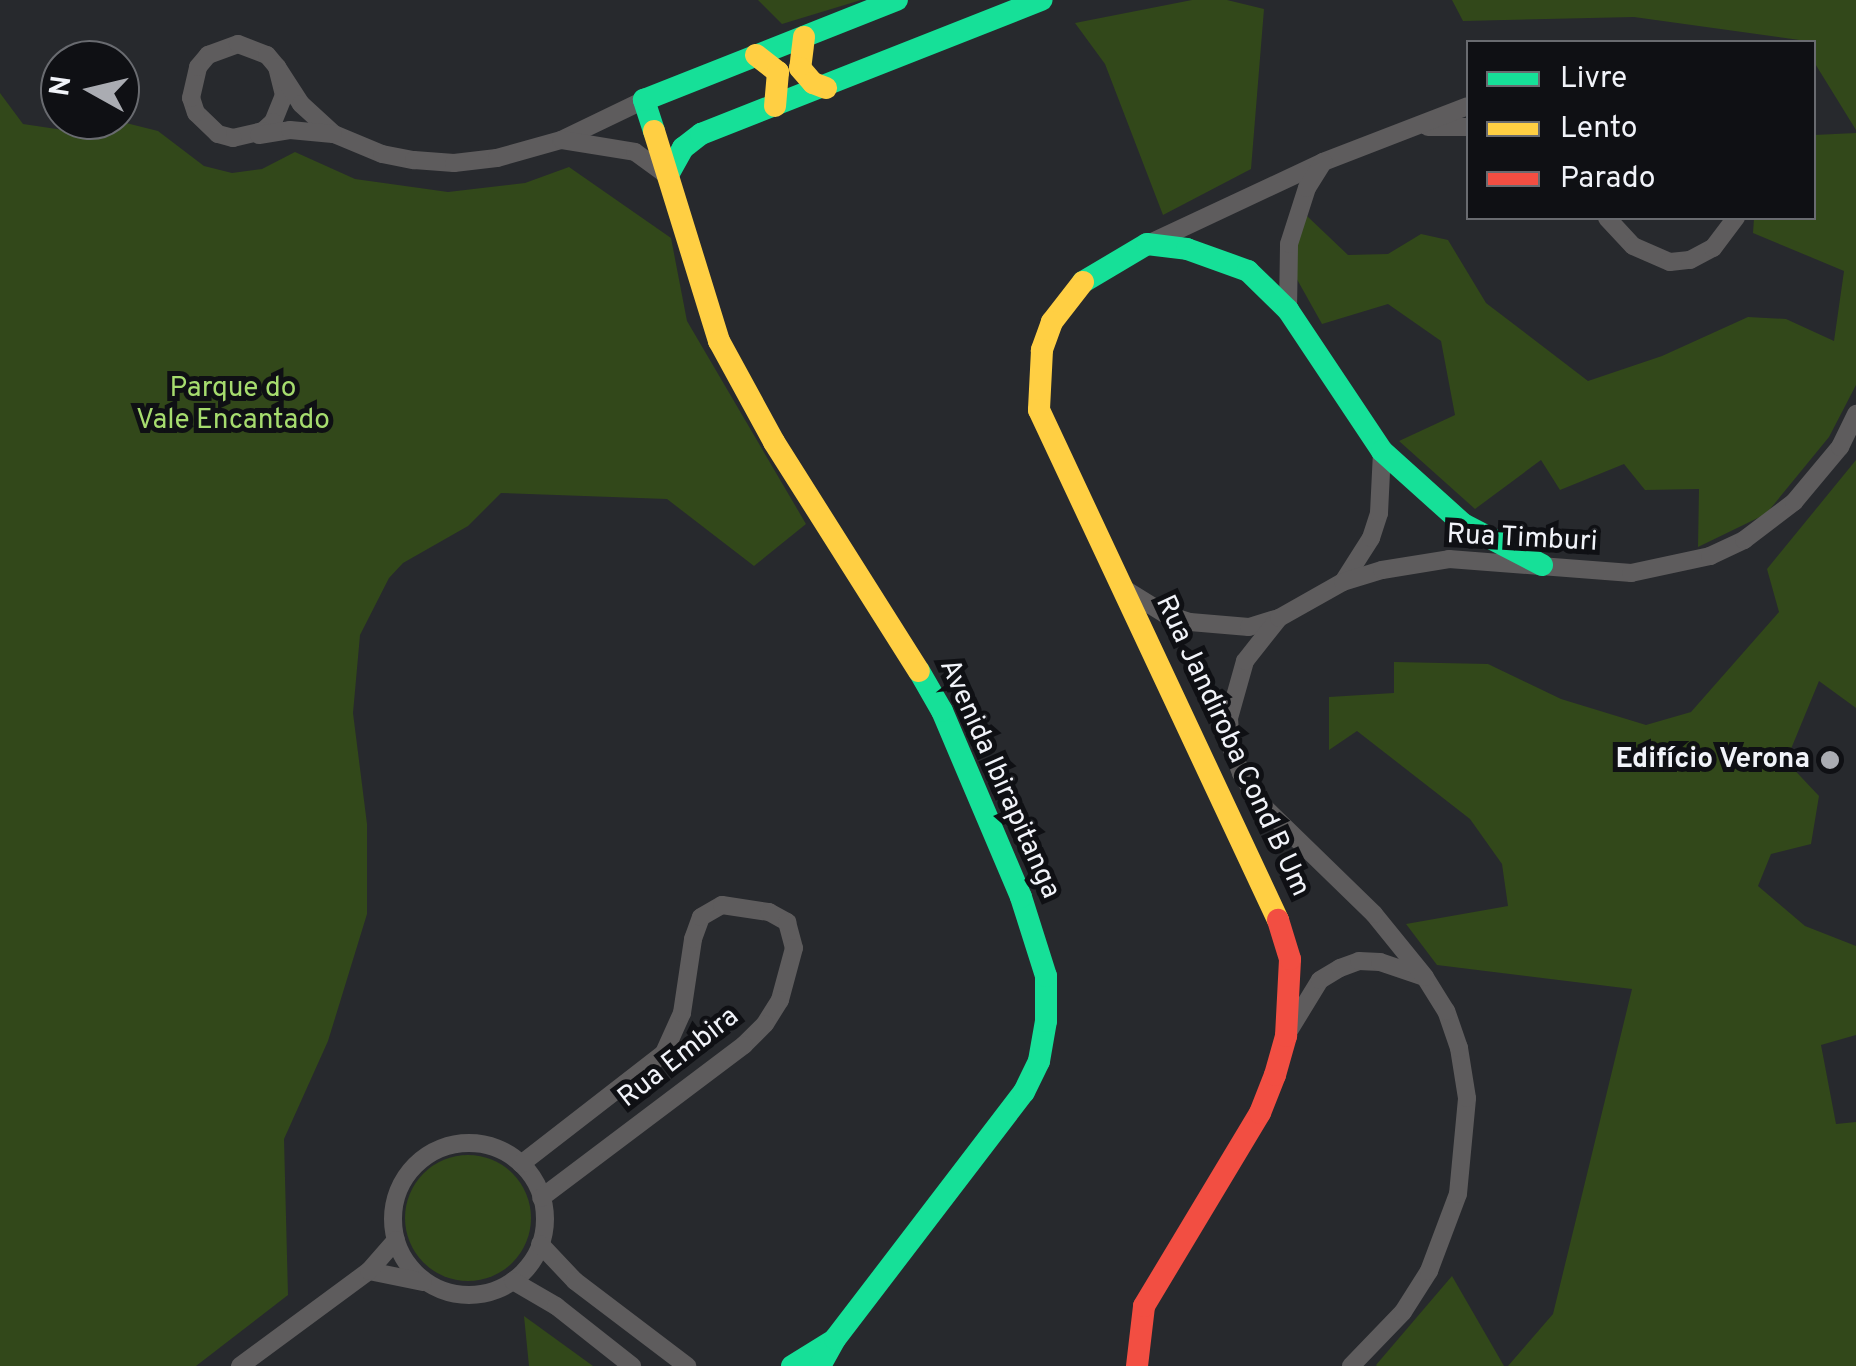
<!DOCTYPE html>
<html>
<head>
<meta charset="utf-8">
<style>
	body { margin:0 }
	#map { position:relative; width:1856px; height:1366px; overflow:hidden; background:#27292d; font-family:Overpass,sans-serif }
	div>[style] { position:absolute }
	.green>* { inset:0; background:#32481a }
	.round { border-radius:50% }
	.street>* { height:18px; margin:-9px; padding:0 9px; transform-origin:9px; border-radius:9px; background:#5e5c5d }
	.street>.ring { margin:-9px; padding:0; box-sizing:content-box; background:none; border:18px solid #5e5c5d; border-radius:50% }
	.fast>* { height:22px; margin:-11px; padding:0 11px; transform-origin:11px; border-radius:11px; background:#16e098 }
	.slow>* { height:22px; margin:-11px; padding:0 11px; transform-origin:11px; border-radius:11px; background:#ffcf43 }
	.jam>* { height:22px; margin:-11px; padding:0 11px; transform-origin:11px; border-radius:11px; background:#f24e42 }
	.dots>* { width:28px; height:28px; translate:-50% -50%; box-sizing:border-box; border:5px solid #0f1014; border-radius:50% }
	span { translate:-50% -50%; white-space:nowrap; text-align:center; line-height:1.15; -webkit-text-stroke:10px #0f1014; paint-order:stroke }
	.park-label { font-size:28px; color:#a6dc6e }
	.street-label { font-size:28px; color:#f1f3f9 }
	.poi-label { font-size:28px; color:#f1f3f9; font-weight:700 }
	.right { translate:-100% -50%; text-align:right }
	.legend { position:absolute; left:1466px; top:40px; width:350px; height:180px; box-sizing:border-box; background:#0f1014; border:2px solid #696b70; margin:0; padding:12px 18px; list-style:none; font-size:30px; color:#f1f3f9 }
	.legend li { display:flex; align-items:center; gap:20px; height:50px }
	.legend b { width:50px; border:2px solid #696b70 }
	.north { position:absolute; left:40px; top:40px; width:100px; height:100px; box-sizing:border-box; background:#0f1014; border:2px solid #696b70; border-radius:50%; rotate:278deg; font-size:28px; font-weight:700; line-height:40px; text-align:center; color:#f1f3f9 }
	.north::after { content:''; display:block; margin:auto; width:35px; height:45px; background:#aaacb2; clip-path:polygon(50% 0,100% 100%,50% 72%,0 100%) }
</style>
</head>
<body>
<div id="map">
	<div class="green">
		<i style="clip-path:polygon(758px 0,861px 0,782px 24px)"></i>
		<i style="clip-path:polygon(1192px 0,1227px 0,1264px 9px,1251px 169px,1163px 215px,1105px 64px,1075px 23px)"></i>
		<i style="clip-path:polygon(1452px 0,1856px 0,1856px 130px,1814px 62px,1814px 42px,1634px 17px,1463px 21px)"></i>
		<i style="clip-path:polygon(0 93px,23px 124px,97px 135px,102px 120px,114px 120px,158px 131px,204px 166px,232px 173px,262px 169px,295px 152px,355px 179px,448px 192px,525px 183px,569px 167px,671px 238px,687px 321px,806px 524px,754px 566px,667px 499px,501px 493px,468px 526px,403px 563px,389px 578px,360px 635px,353px 713px,367px 824px,367px 914px,328px 1041px,284px 1139px,288px 1295px,196px 1366px,0 1366px)"></i>
		<i style="clip-path:polygon(1856px 133px,1856px 385px,1829px 437px,1766px 514px,1698px 547px,1699px 489px,1645px 490px,1624px 464px,1560px 490px,1541px 460px,1475px 509px,1399px 441px,1455px 415px,1441px 341px,1388px 304px,1322px 324px,1294px 274px,1298px 229px,1307px 216px,1348px 255px,1388px 254px,1421px 234px,1448px 240px,1486px 303px,1588px 381px,1662px 356px,1748px 317px,1786px 319px,1834px 341px,1844px 271px,1753px 233px,1754px 218px,1814px 218px,1814px 135px)"></i>
		<i style="clip-path:polygon(1856px 460px,1856px 708px,1819px 681px,1786px 761px,1819px 796px,1811px 844px,1771px 854px,1758px 886px,1805px 926px,1856px 946px,1856px 1035px,1821px 1045px,1836px 1124px,1856px 1122px,1856px 1366px,1508px 1366px,1553px 1314px,1632px 989px,1437px 965px,1406px 924px,1508px 906px,1502px 864px,1470px 819px,1357px 731px,1329px 750px,1329px 697px,1394px 693px,1394px 662px,1488px 664px,1561px 699px,1646px 725px,1691px 712px,1779px 612px,1767px 569px)"></i>
		<i class="round" style="left:405px;top:1155px;width:126px;height:126px"></i>
		<i style="clip-path:polygon(1452px 1276px,1504px 1366px,1377px 1366px,1376px 1365px)"></i>
		<i style="clip-path:polygon(524px 1316px,593px 1366px,529px 1366px)"></i>
	</div>
	<div class="street">
		<i style="left:277px;top:67px;width:29px;rotate:76deg"></i>
		<i style="left:284px;top:95px;width:29px;rotate:112deg"></i>
		<i style="left:273px;top:122px;width:13px;rotate:138deg"></i>
		<i style="left:263px;top:131px;width:31px;rotate:167deg"></i>
		<i style="left:233px;top:138px;width:16px;rotate:-165deg"></i>
		<i style="left:218px;top:134px;width:30px;rotate:-136deg"></i>
		<i style="left:196px;top:113px;width:16px;rotate:-108deg"></i>
		<i style="left:191px;top:98px;width:32px;rotate:-77deg"></i>
		<i style="left:198px;top:67px;width:16px;rotate:-50deg"></i>
		<i style="left:208px;top:55px;width:32px;rotate:-20deg"></i>
		<i style="left:238px;top:44px;width:31px;rotate:21deg"></i>
		<i style="left:267px;top:55px;width:16px;rotate:50deg"></i>
		<i style="left:277px;top:67px;width:44px;rotate:57deg"></i>
		<i style="left:301px;top:104px;width:45px;rotate:42.3deg"></i>
		<i style="left:334px;top:134px;width:52px;rotate:22.6deg"></i>
		<i style="left:382px;top:154px;width:33px;rotate:11deg"></i>
		<i style="left:414px;top:160px;width:40px;rotate:4.3deg"></i>
		<i style="left:454px;top:163px;width:43px;rotate:-6.6deg"></i>
		<i style="left:497px;top:158px;width:66px;rotate:-15.7deg"></i>
		<i style="left:561px;top:140px;width:92px;rotate:-25.7deg"></i>
		<i style="left:1428px;top:127px;width:40px"></i>
		<i style="left:259px;top:135px;width:31px;rotate:-9deg"></i>
		<i style="left:290px;top:130px;width:43px;rotate:5.3deg"></i>
		<i style="left:562px;top:140px;width:74px;rotate:9.3deg"></i>
		<i style="left:635px;top:152px;width:39px;rotate:36deg"></i>
		<i style="left:1607px;top:218px;width:38px;rotate:47deg"></i>
		<i style="left:1633px;top:246px;width:40px;rotate:23.4deg"></i>
		<i style="left:1670px;top:262px;width:20px;rotate:-6deg"></i>
		<i style="left:1690px;top:260px;width:26px;rotate:-28deg"></i>
		<i style="left:1713px;top:248px;width:38px;rotate:-53deg"></i>
		<i style="left:1148px;top:244px;width:193px;rotate:-25.1deg"></i>
		<i style="left:1323px;top:162px;width:155px;rotate:-21.1deg"></i>
		<i style="left:1288px;top:310px;width:66px;rotate:-89.1deg"></i>
		<i style="left:1289px;top:244px;width:59px;rotate:-72.2deg"></i>
		<i style="left:1307px;top:188px;width:31px;rotate:-58deg"></i>
		<i style="left:1343px;top:582px;width:52px;rotate:-57.5deg"></i>
		<i style="left:1371px;top:538px;width:26px;rotate:-72deg"></i>
		<i style="left:1379px;top:513px;width:62px;rotate:-87.2deg"></i>
		<i style="left:1126px;top:590px;width:46px;rotate:31.6deg"></i>
		<i style="left:1165px;top:614px;width:26px;rotate:18deg"></i>
		<i style="left:1190px;top:622px;width:59px;rotate:4.8deg"></i>
		<i style="left:1249px;top:627px;width:28px;rotate:-17deg"></i>
		<i style="left:1290px;top:1029px;width:57px;rotate:-58.5deg"></i>
		<i style="left:1320px;top:980px;width:23px;rotate:-31deg"></i>
		<i style="left:1340px;top:968px;width:20px;rotate:-20deg"></i>
		<i style="left:1359px;top:961px;width:21px;rotate:3deg"></i>
		<i style="left:1380px;top:962px;width:46px;rotate:18.8deg"></i>
		<i class="ring" style="left:393px;top:1143px;width:134px;height:134px"></i>
		<i style="left:521px;top:1164px;width:181px;rotate:-37.8deg"></i>
		<i style="left:664px;top:1053px;width:44px;rotate:-65.8deg"></i>
		<i style="left:682px;top:1013px;width:75px;rotate:-81.5deg"></i>
		<i style="left:693px;top:939px;width:23px;rotate:-70deg"></i>
		<i style="left:701px;top:917px;width:24px;rotate:-30deg"></i>
		<i style="left:722px;top:905px;width:48px;rotate:8.5deg"></i>
		<i style="left:769px;top:912px;width:21px;rotate:29deg"></i>
		<i style="left:787px;top:922px;width:27px;rotate:75deg"></i>
		<i style="left:794px;top:948px;width:54px;rotate:105.1deg"></i>
		<i style="left:780px;top:1000px;width:28px;rotate:122deg"></i>
		<i style="left:765px;top:1024px;width:30px;rotate:135deg"></i>
		<i style="left:744px;top:1045px;width:254px;rotate:143deg"></i>
		<i style="left:540px;top:1244px;width:51px;rotate:46.6deg"></i>
		<i style="left:575px;top:1281px;width:141px;rotate:37.2deg"></i>
		<i style="left:369px;top:1271px;width:55px;rotate:11.5deg"></i>
		<i style="left:513px;top:1281px;width:50px;rotate:30.2deg"></i>
		<i style="left:556px;top:1306px;width:97px;rotate:38.3deg"></i>
		<i style="left:240px;top:1366px;width:160px;rotate:-36.4deg"></i>
		<i style="left:369px;top:1271px;width:41px;rotate:-48.9deg"></i>
		<i style="left:1351px;top:1366px;width:75px;rotate:-46.1deg"></i>
		<i style="left:1403px;top:1312px;width:49px;rotate:-57.6deg"></i>
		<i style="left:1429px;top:1271px;width:82px;rotate:-69.4deg"></i>
		<i style="left:1458px;top:1194px;width:96px;rotate:-84.6deg"></i>
		<i style="left:1467px;top:1098px;width:51px;rotate:-99.1deg"></i>
		<i style="left:1459px;top:1048px;width:39px;rotate:-109deg"></i>
		<i style="left:1446px;top:1011px;width:40px;rotate:-122deg"></i>
		<i style="left:1425px;top:977px;width:81px;rotate:-129deg"></i>
		<i style="left:1374px;top:914px;width:161px;rotate:-135.8deg"></i>
		<i style="left:1259px;top:802px;width:34px;rotate:-122deg"></i>
		<i style="left:1241px;top:773px;width:28px;rotate:-111deg"></i>
		<i style="left:1231px;top:747px;width:29px;rotate:-94deg"></i>
		<i style="left:1229px;top:718px;width:59px;rotate:-74.3deg"></i>
		<i style="left:1245px;top:661px;width:55px;rotate:-51.7deg"></i>
		<i style="left:1279px;top:618px;width:73px;rotate:-29.4deg"></i>
		<i style="left:1343px;top:582px;width:41px;rotate:-17.1deg"></i>
		<i style="left:1382px;top:570px;width:68px;rotate:-9.3deg"></i>
		<i style="left:1449px;top:559px;width:183px;rotate:4.4deg"></i>
		<i style="left:1631px;top:573px;width:81px;rotate:-12.1deg"></i>
		<i style="left:1710px;top:556px;width:38px;rotate:-25deg"></i>
		<i style="left:1744px;top:540px;width:63px;rotate:-37.2deg"></i>
		<i style="left:1794px;top:502px;width:72px;rotate:-50.1deg"></i>
		<i style="left:1840px;top:447px;width:37px;rotate:-64deg"></i>
	</div>
	<div class="fast">
		<i style="left:654px;top:131px;width:33px;rotate:-108deg"></i>
		<i style="left:644px;top:100px;width:272px;rotate:-21.6deg"></i>
		<i style="left:668px;top:175px;width:31px;rotate:-61deg"></i>
		<i style="left:683px;top:148px;width:23px;rotate:-38deg"></i>
		<i style="left:701px;top:134px;width:366px;rotate:-21.5deg"></i>
		<i style="left:1083px;top:282px;width:74px;rotate:-30.7deg"></i>
		<i style="left:1147px;top:244px;width:40px;rotate:7.1deg"></i>
		<i style="left:1187px;top:249px;width:65px;rotate:19.8deg"></i>
		<i style="left:1248px;top:271px;width:56px;rotate:44.3deg"></i>
		<i style="left:1288px;top:310px;width:169px;rotate:56.3deg"></i>
		<i style="left:1382px;top:451px;width:109px;rotate:42deg"></i>
		<i style="left:1463px;top:524px;width:89px;rotate:27.4deg"></i>
		<i style="left:792px;top:1366px;width:46px;rotate:-31.6deg"></i>
		<i style="left:820px;top:1366px;width:31px;rotate:-61deg"></i>
		<i style="left:835px;top:1339px;width:311px;rotate:-52.6deg"></i>
		<i style="left:1024px;top:1092px;width:34px;rotate:-64deg"></i>
		<i style="left:1039px;top:1061px;width:41px;rotate:-80.1deg"></i>
		<i style="left:1046px;top:1021px;width:45px;rotate:-90deg"></i>
		<i style="left:1046px;top:976px;width:83px;rotate:-107.6deg"></i>
		<i style="left:1021px;top:897px;width:202px;rotate:-113deg"></i>
		<i style="left:942px;top:711px;width:46px;rotate:-119.9deg"></i>
	</div>
	<div class="slow">
		<i style="left:804px;top:37px;width:31px;rotate:97deg"></i>
		<i style="left:800px;top:68px;width:20px;rotate:49deg"></i>
		<i style="left:813px;top:83px;width:14px;rotate:21deg"></i>
		<i style="left:756px;top:55px;width:28px;rotate:38deg"></i>
		<i style="left:778px;top:72px;width:34px;rotate:95deg"></i>
		<i style="left:654px;top:131px;width:220px;rotate:72.8deg"></i>
		<i style="left:719px;top:341px;width:115px;rotate:61.4deg"></i>
		<i style="left:774px;top:442px;width:271px;rotate:57.7deg"></i>
		<i style="left:1083px;top:282px;width:51px;rotate:127.8deg"></i>
		<i style="left:1052px;top:322px;width:30px;rotate:110deg"></i>
		<i style="left:1042px;top:350px;width:60px;rotate:92.9deg"></i>
		<i style="left:1039px;top:410px;width:563px;rotate:64.89deg"></i>
	</div>
	<div class="jam">
		<i style="left:1137px;top:1366px;width:60px;rotate:-83.3deg"></i>
		<i style="left:1144px;top:1306px;width:225px;rotate:-59deg"></i>
		<i style="left:1260px;top:1113px;width:41px;rotate:-68.5deg"></i>
		<i style="left:1275px;top:1075px;width:41px;rotate:-74.2deg"></i>
		<i style="left:1286px;top:1036px;width:77px;rotate:-87deg"></i>
		<i style="left:1290px;top:959px;width:41px;rotate:-107.1deg"></i>
	</div>
	<div class="dots">
		<i style="left:1830px;top:760px;background:#aaacb2"></i>
	</div>
	<div class="park-label">
		<span style="left:233px;top:405px">Parque do<br>Vale Encantado</span>
	</div>
	<div class="street-label">
		<span style="left:1522px;top:539px;rotate:3deg">Rua Timburi</span>
		<span style="left:1232px;top:746px;rotate:65deg">Rua Jandiroba Cond B Um</span>
		<span style="left:999px;top:779px;rotate:66deg">Avenida Ibirapitanga</span>
		<span style="left:679px;top:1058px;rotate:-38deg">Rua Embira</span>
	</div>
	<div class="poi-label">
		<span class="right" style="left:1810px;top:760px">Edifício Verona</span>
	</div>
	<ul class="legend">
	<li><b style="height:12px;background:#16e098"></b>Livre</li>
	<li><b style="height:12px;background:#ffcf43"></b>Lento</li>
	<li><b style="height:12px;background:#f24e42"></b>Parado</li>
	</ul>
	<div class="north">N</div>
</div>
</body>
</html>
